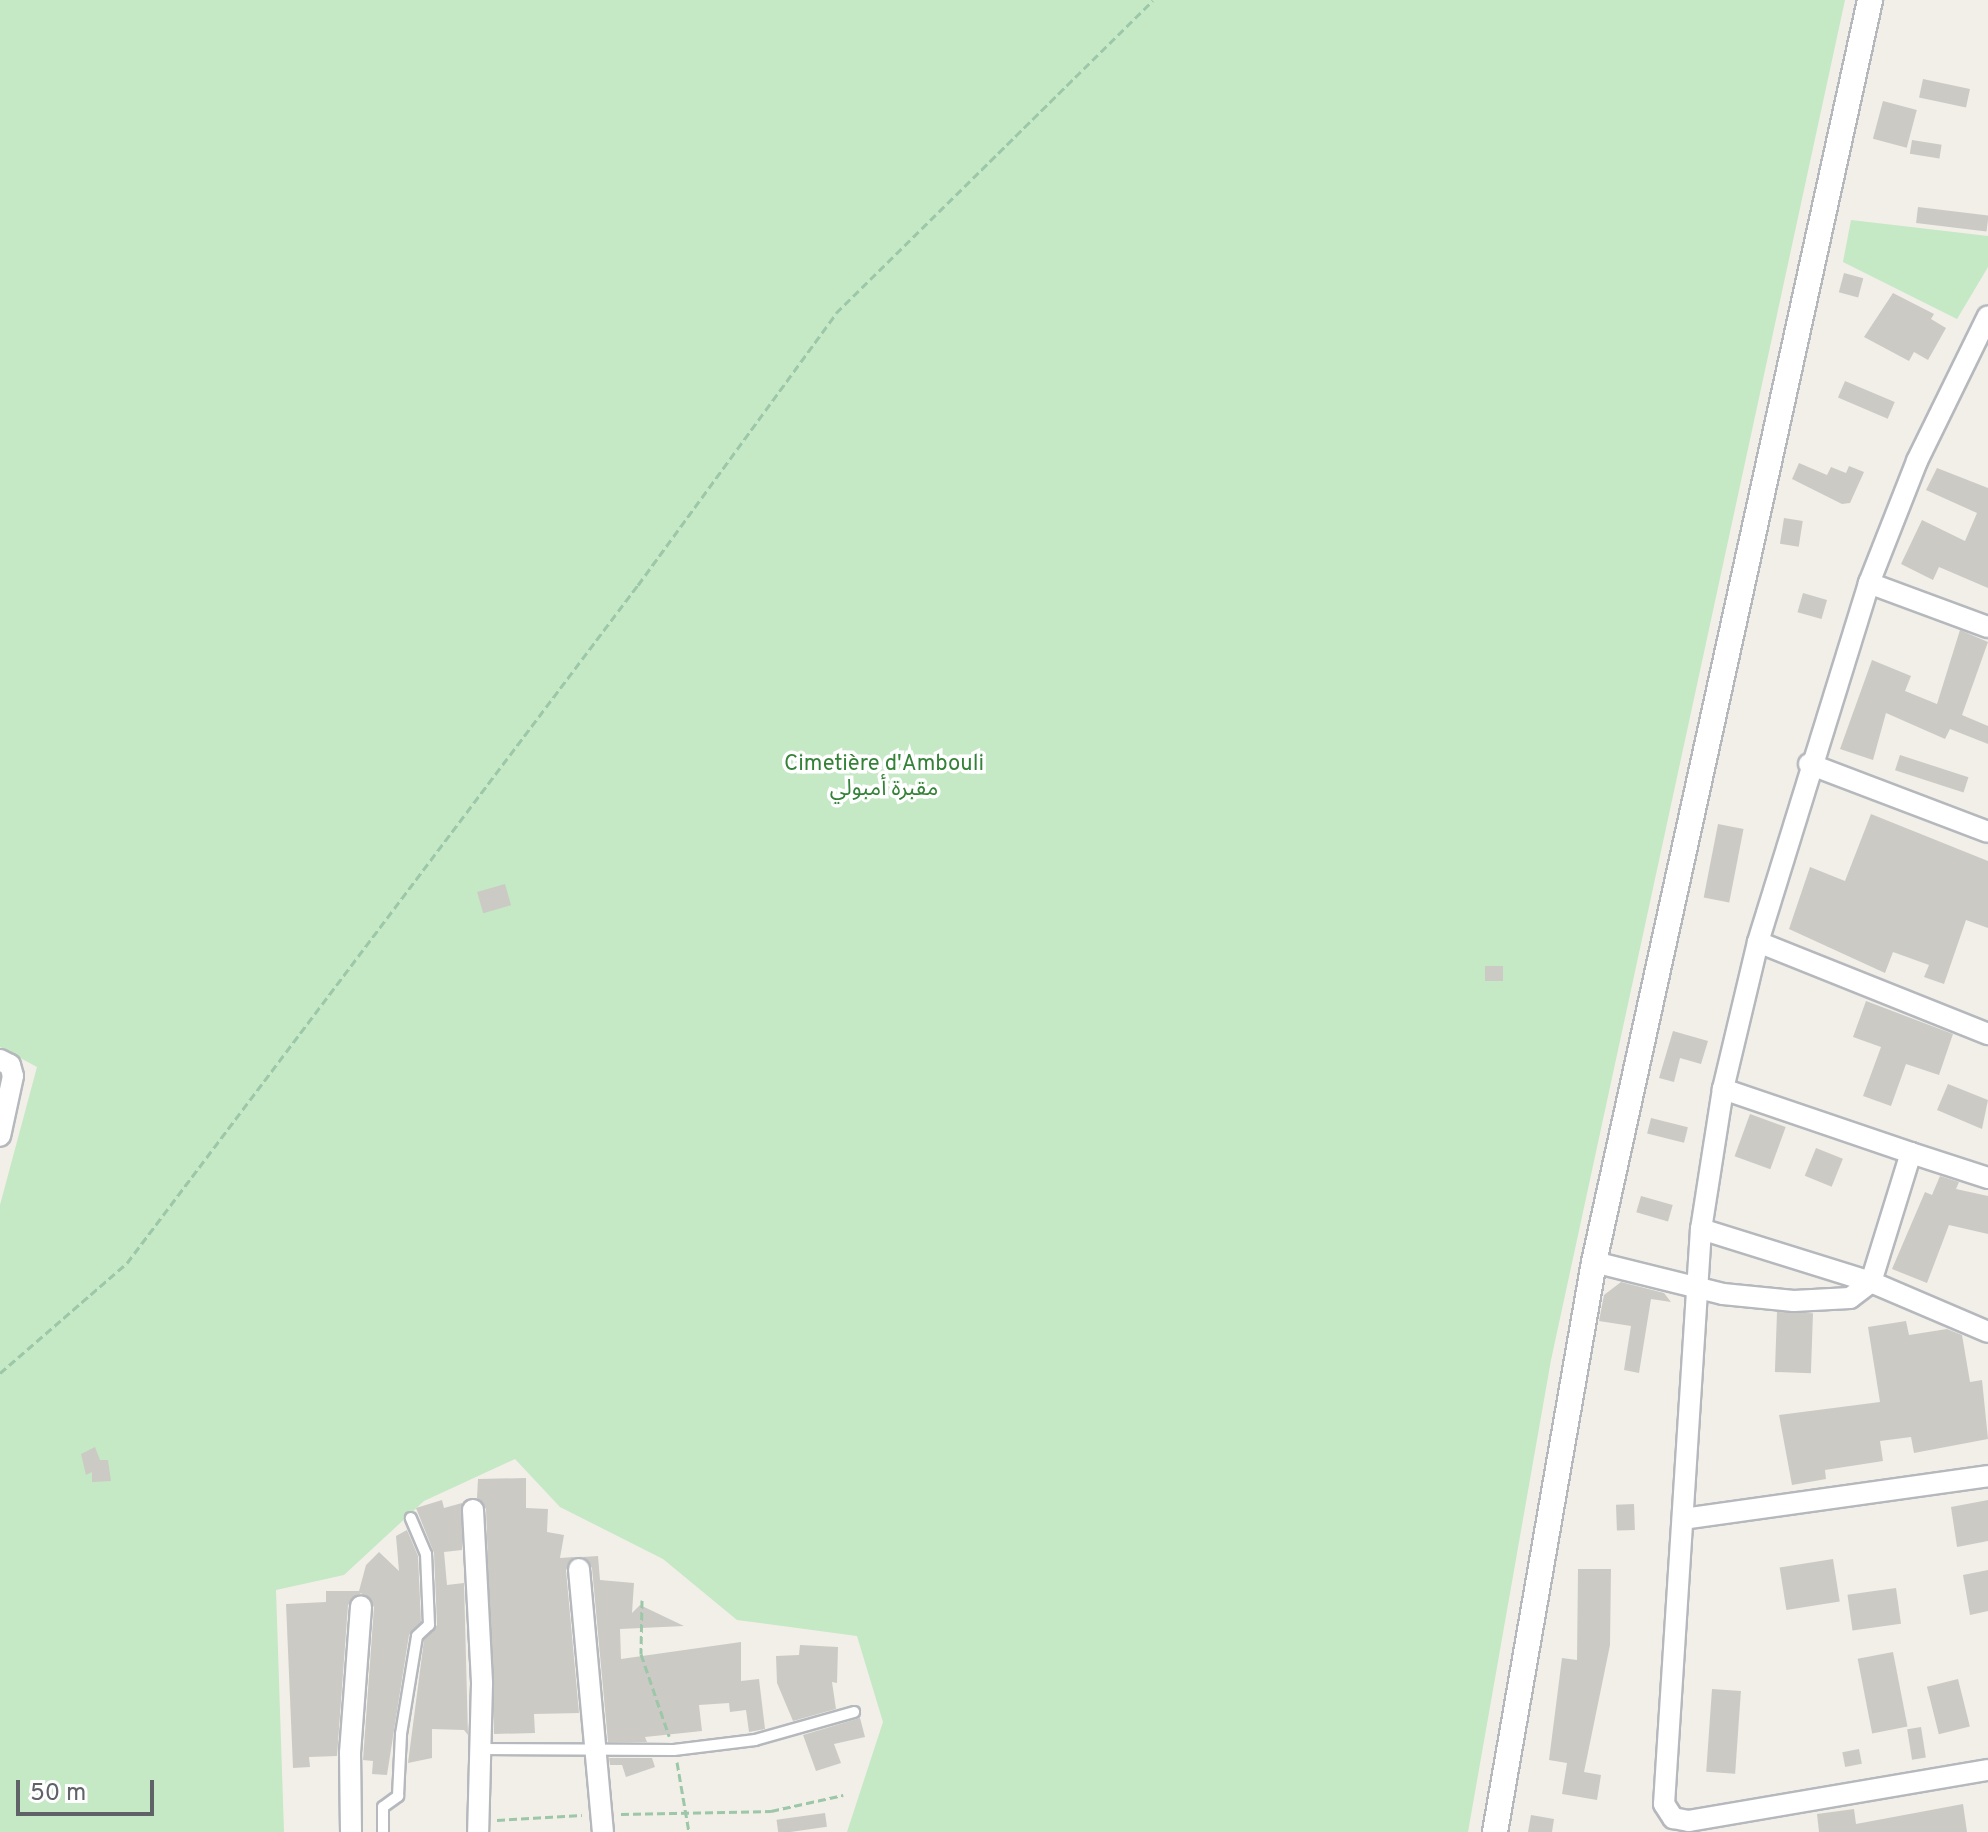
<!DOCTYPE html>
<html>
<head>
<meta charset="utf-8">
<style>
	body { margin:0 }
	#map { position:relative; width:1988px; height:1832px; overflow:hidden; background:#f1efe8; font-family:Overpass,"Noto Sans Arabic",sans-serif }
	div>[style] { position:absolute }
	.green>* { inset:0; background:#c5e8c5 }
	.building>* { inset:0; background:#cccac5; transform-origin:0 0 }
	.path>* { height:3px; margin-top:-1.5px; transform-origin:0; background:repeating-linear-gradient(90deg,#9cc7a9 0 8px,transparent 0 12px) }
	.roads { filter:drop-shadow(2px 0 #b5b8bc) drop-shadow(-2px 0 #b5b8bc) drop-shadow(0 2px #b5b8bc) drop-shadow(0 -2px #b5b8bc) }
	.service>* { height:10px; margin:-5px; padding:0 5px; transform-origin:5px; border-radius:5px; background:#fff }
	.minor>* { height:20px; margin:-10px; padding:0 10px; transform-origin:10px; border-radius:10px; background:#fff }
	.tertiary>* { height:24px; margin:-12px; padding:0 12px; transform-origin:12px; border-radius:12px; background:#fff }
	span { translate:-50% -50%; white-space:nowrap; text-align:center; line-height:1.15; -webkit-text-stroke:7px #fff; paint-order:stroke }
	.park-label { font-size:22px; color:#348238 }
	.scale { position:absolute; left:16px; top:1780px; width:138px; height:36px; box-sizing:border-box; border:4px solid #5f6368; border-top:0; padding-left:10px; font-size:24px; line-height:28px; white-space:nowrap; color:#5f6368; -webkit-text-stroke:6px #fff; paint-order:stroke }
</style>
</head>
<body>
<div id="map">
	<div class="green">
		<i style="clip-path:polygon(0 0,1845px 0,1551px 1360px,1468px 1832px,847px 1832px,883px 1722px,857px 1636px,737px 1620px,663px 1559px,560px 1507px,515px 1459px,424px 1501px,344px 1575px,276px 1590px,284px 1832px,0 1832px,0 1205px,37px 1067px,0 1047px)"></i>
		<i style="clip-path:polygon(1851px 220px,1988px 236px,1988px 267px,1957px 319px,1843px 262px)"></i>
	</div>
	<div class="building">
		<i style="left:1923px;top:79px;width:48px;height:19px;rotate:12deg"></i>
		<i style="left:1883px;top:101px;width:35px;height:39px;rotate:15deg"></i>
		<i style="left:1912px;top:140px;width:30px;height:14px;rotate:9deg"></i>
		<i style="left:1918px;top:207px;width:71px;height:16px;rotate:7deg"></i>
		<i style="left:1844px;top:273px;width:20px;height:20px;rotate:15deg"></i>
		<i style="clip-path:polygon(1893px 293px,1934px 314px,1931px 319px,1946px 328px,1928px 360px,1914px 352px,1909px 361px,1864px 337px)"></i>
		<i style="left:1845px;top:381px;width:54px;height:18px;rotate:23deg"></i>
		<i style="clip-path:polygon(1799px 463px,1827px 475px,1831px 467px,1846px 473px,1849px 466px,1864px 472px,1850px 503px,1842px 504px,1792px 479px)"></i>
		<i style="clip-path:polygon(1937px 468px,1988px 488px,1988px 588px,1939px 567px,1933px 580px,1901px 564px,1922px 520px,1965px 541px,1977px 513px,1926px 490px)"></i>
		<i style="left:1784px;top:518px;width:19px;height:26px;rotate:9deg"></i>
		<i style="left:1803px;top:593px;width:25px;height:20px;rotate:16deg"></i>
		<i style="clip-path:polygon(1960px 630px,1988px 642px,1962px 715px,1988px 726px,1988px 744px,1950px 729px,1945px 739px,1886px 713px,1873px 760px,1840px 749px,1872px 660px,1911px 676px,1905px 691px,1937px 704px)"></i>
		<i style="left:1900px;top:755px;width:72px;height:16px;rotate:18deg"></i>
		<i style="clip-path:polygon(1871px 814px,1988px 861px,1988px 928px,1966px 920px,1944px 984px,1924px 977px,1929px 965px,1893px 952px,1885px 973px,1789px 929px,1810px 867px,1845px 881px)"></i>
		<i style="left:1718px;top:824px;width:26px;height:75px;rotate:11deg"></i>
		<i style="left:505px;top:884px;width:22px;height:29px;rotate:74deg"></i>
		<i style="left:1503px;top:966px;width:15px;height:18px;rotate:90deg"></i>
		<i style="clip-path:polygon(1866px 1001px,1953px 1034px,1939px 1075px,1906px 1064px,1891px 1106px,1863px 1096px,1881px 1047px,1853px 1037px)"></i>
		<i style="clip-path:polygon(1673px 1031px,1708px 1041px,1701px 1064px,1680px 1058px,1674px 1082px,1659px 1078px)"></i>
		<i style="clip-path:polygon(1948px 1084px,1988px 1100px,1982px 1129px,1937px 1110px)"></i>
		<i style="left:1750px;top:1114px;width:38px;height:45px;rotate:20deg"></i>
		<i style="left:1651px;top:1118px;width:38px;height:16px;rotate:14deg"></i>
		<i style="left:1816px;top:1148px;width:29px;height:30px;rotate:22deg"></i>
		<i style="clip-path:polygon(1940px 1176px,1959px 1182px,1956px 1189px,1988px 1196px,1988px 1234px,1949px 1225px,1927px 1283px,1892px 1269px,1925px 1192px,1932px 1195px)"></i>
		<i style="left:1641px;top:1196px;width:33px;height:17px;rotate:16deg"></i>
		<i style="clip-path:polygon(1621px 1282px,1664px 1293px,1671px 1302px,1651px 1299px,1639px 1373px,1624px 1370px,1631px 1326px,1599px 1321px,1604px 1295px)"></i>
		<i style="left:1777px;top:1312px;width:36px;height:60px;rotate:2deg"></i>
		<i style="clip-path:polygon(1906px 1321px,1909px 1335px,1947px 1329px,1962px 1335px,1970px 1382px,1982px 1380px,1988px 1439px,1914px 1453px,1911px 1437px,1880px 1441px,1883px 1461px,1825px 1470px,1826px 1479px,1792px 1485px,1779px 1415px,1880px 1402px,1868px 1327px)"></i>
		<i style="clip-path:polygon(95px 1447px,100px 1460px,108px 1460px,111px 1481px,92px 1482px,92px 1472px,86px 1475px,81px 1454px)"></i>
		<i style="clip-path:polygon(526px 1478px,526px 1508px,548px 1509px,547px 1532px,564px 1535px,560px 1558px,574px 1557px,566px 1570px,579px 1713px,534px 1714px,535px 1733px,494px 1734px,486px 1509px,477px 1498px,478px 1479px)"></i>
		<i style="clip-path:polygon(442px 1500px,444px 1508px,462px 1503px,462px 1550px,444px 1552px,447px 1585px,464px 1583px,468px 1735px,464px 1730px,432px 1729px,432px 1758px,408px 1763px,424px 1640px,437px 1625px,434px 1553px,416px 1508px)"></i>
		<i style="clip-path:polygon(1988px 1500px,1988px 1541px,1957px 1547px,1951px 1507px)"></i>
		<i style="left:1634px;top:1504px;width:26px;height:18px;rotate:88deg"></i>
		<i style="clip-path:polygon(407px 1530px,418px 1556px,421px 1622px,409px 1635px,387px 1775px,372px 1774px,373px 1761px,363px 1760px,374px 1607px,361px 1593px,348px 1605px,337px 1756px,309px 1757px,310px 1767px,293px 1768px,286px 1604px,326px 1602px,326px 1591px,359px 1591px,366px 1565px,379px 1552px,399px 1571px,396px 1536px)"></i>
		<i style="clip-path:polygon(598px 1556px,600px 1580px,634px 1583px,632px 1613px,640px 1605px,684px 1626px,620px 1629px,621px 1659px,741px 1642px,741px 1681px,759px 1679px,765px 1729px,749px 1732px,746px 1710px,730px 1712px,729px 1703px,699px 1705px,702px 1731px,645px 1737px,647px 1742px,608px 1742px,592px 1568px,583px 1557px)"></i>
		<i style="left:1833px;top:1559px;width:43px;height:54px;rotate:81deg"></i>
		<i style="clip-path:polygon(1578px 1569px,1611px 1569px,1610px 1645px,1584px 1772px,1601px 1775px,1597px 1800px,1562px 1794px,1567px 1763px,1549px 1760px,1562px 1658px,1577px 1660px)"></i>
		<i style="clip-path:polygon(1988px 1570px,1988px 1611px,1970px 1615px,1963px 1575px)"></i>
		<i style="left:1896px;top:1588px;width:36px;height:49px;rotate:82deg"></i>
		<i style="clip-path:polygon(800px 1645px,838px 1647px,837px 1683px,832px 1682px,836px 1709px,793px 1721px,777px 1683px,776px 1656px,799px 1655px)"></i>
		<i style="left:1893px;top:1652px;width:76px;height:36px;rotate:79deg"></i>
		<i style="left:1958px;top:1679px;width:49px;height:32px;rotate:76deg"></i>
		<i style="left:1712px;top:1689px;width:29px;height:83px;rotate:4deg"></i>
		<i style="clip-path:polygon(860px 1718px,865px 1737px,834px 1744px,841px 1763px,816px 1771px,803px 1735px)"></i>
		<i style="left:1921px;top:1727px;width:31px;height:14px;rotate:81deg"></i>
		<i style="left:1859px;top:1749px;width:15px;height:17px;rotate:79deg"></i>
		<i style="clip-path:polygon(609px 1758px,652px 1758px,655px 1767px,626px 1777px,622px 1765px,610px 1765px)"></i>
		<i style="clip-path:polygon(1963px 1804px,1967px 1832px,1819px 1832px,1817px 1814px,1854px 1809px,1856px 1824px)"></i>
		<i style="left:825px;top:1813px;width:14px;height:49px;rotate:82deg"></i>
		<i style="clip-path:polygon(1531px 1815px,1554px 1819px,1552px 1832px,1528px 1832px)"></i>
	</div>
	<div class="path">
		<i style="left:0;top:1373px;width:168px;rotate:-40.9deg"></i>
		<i style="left:127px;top:1263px;width:849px;rotate:-53deg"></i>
		<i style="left:638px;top:585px;width:336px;rotate:-53.9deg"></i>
		<i style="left:836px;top:313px;width:445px;rotate:-44.6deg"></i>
		<i style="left:642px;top:1600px;width:54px;rotate:91.1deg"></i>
		<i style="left:641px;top:1654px;width:87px;rotate:71.1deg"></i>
		<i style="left:677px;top:1762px;width:71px;rotate:80.3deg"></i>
		<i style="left:621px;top:1814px;width:150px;rotate:-1.1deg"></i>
		<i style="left:771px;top:1811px;width:74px;rotate:-12.5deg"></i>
		<i style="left:497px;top:1820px;width:85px;rotate:-3.4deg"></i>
	</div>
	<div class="roads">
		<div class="service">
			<i style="left:479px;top:1749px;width:195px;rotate:0.3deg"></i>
			<i style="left:674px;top:1750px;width:82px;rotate:-7deg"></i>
			<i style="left:755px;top:1740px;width:103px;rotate:-15.8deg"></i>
			<i style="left:383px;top:1832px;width:25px;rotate:-90deg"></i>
			<i style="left:383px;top:1807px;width:19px;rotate:-36deg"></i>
			<i style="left:398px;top:1796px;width:62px;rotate:-87.2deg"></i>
			<i style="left:401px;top:1734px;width:99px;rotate:-80.7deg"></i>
			<i style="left:417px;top:1636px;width:16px;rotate:-43deg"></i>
			<i style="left:429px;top:1625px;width:71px;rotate:-92.4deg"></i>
			<i style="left:426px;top:1554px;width:39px;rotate:-113deg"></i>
		</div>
		<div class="minor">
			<i style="left:1869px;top:583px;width:127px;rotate:20.3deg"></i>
			<i style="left:1809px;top:764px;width:191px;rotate:20.8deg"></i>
			<i style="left:1758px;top:942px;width:248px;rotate:21.8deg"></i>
			<i style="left:0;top:1060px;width:11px;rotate:27deg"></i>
			<i style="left:10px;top:1065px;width:11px;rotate:75deg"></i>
			<i style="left:13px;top:1076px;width:61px;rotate:102.2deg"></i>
			<i style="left:1723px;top:1089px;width:151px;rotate:-76.6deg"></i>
			<i style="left:1758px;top:942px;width:376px;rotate:-72.8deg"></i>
			<i style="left:1869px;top:583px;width:131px;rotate:-68.5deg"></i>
			<i style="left:1917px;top:461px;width:161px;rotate:-63.9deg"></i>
			<i style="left:1911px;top:1153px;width:199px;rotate:-161.2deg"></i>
			<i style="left:1723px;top:1089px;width:142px;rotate:98.9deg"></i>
			<i style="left:1701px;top:1229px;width:576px;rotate:93.68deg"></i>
			<i style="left:1664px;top:1804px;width:17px;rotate:57deg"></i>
			<i style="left:1673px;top:1818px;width:16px;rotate:11deg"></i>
			<i style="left:1689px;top:1821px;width:303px;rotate:-9.7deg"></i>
			<i style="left:1701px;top:1229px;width:178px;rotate:17.3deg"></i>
			<i style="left:1871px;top:1282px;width:127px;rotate:23.1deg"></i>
			<i style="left:1594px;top:1262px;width:133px;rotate:13.9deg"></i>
			<i style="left:1723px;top:1294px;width:71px;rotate:5.6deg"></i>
			<i style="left:1794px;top:1301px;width:56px;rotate:-3.1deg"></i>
			<i style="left:1850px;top:1298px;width:26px;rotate:-37deg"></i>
			<i style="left:1871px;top:1282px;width:135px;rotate:-72.8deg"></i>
			<i style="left:1911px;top:1153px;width:81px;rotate:18deg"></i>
			<i style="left:473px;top:1510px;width:174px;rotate:87deg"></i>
			<i style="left:482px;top:1684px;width:148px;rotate:91.5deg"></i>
			<i style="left:1683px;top:1519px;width:308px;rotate:-8deg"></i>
			<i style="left:579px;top:1569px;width:264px;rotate:84.8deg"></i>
			<i style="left:351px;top:1832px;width:79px;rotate:-90.7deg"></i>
			<i style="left:350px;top:1753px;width:147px;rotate:-85.7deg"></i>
		</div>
		<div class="tertiary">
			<i style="left:1495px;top:1832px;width:579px;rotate:-80.15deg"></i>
			<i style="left:1594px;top:1262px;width:1292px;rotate:-77.66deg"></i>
		</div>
	</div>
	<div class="park-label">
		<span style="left:884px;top:777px">Cimetière d'Ambouli<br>مقبرة أمبولي</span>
	</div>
	<div class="scale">50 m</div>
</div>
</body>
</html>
